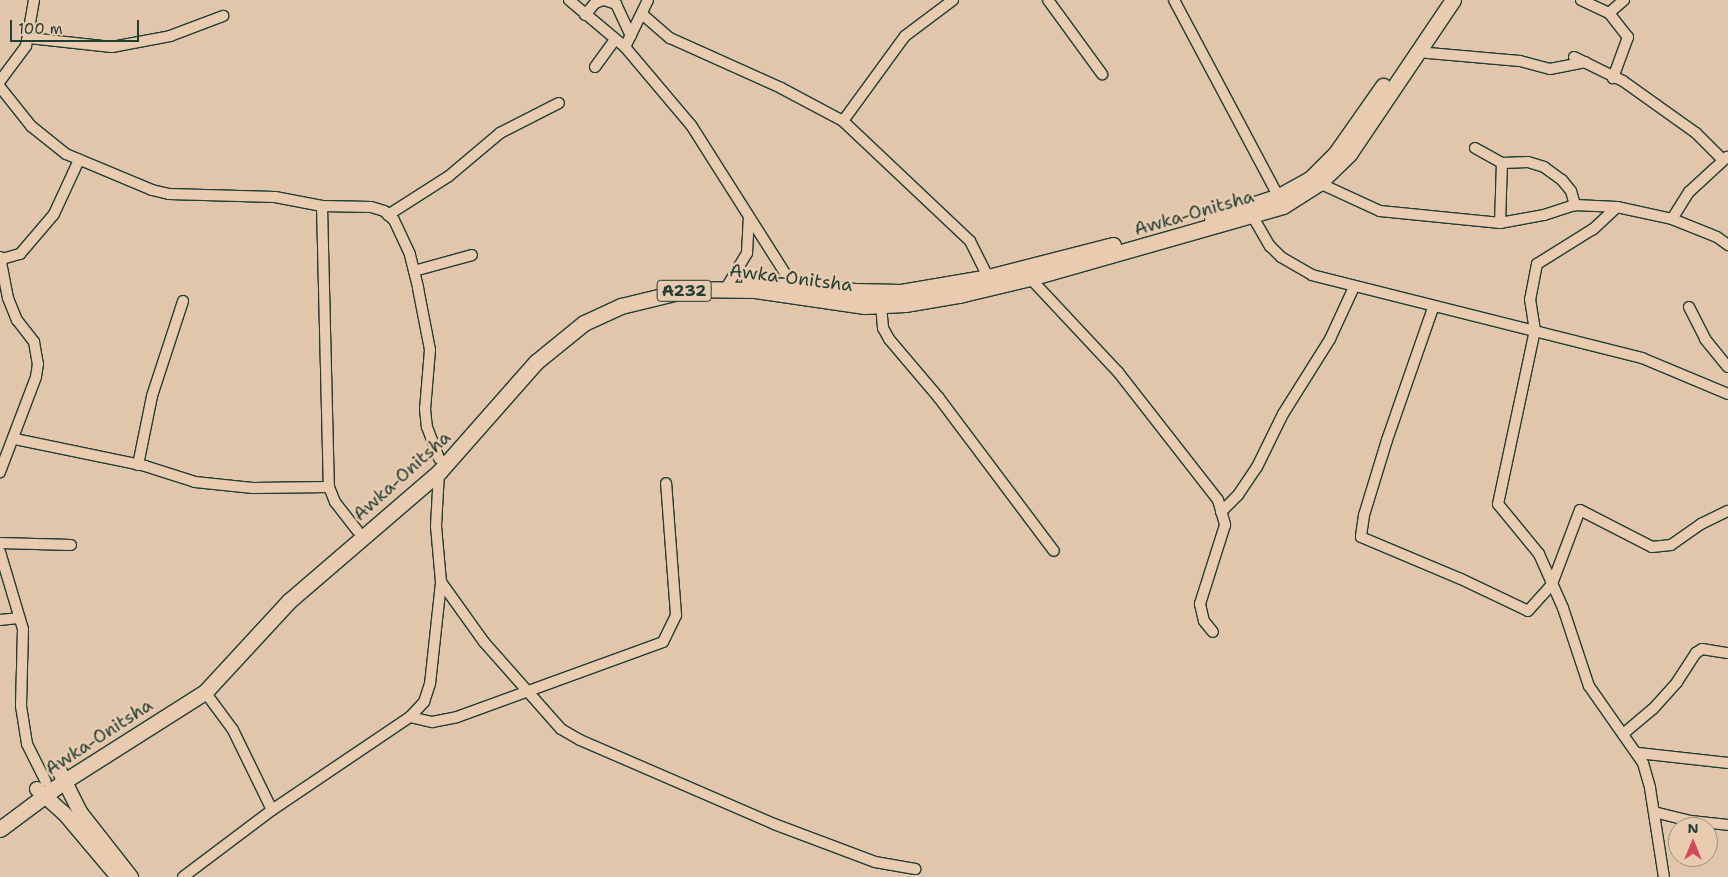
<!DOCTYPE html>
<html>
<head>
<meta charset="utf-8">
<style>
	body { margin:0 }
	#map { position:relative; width:1728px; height:877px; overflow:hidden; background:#e1c6ab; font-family:"Shantell Sans",sans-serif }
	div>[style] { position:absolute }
	.roads { filter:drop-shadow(1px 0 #1f3d34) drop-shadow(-1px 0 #1f3d34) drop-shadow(0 1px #1f3d34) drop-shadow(0 -1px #1f3d34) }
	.street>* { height:10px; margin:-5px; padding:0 5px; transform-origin:5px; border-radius:5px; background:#e9ccb0 }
	.secondary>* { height:14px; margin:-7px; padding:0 7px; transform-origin:7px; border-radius:7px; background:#e9ccb0 }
	.primary>* { height:15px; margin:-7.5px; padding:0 7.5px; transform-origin:7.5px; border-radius:7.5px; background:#e9ccb0 }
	span { translate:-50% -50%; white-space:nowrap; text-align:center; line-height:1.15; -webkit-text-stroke:5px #e9ccb0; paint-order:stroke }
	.shield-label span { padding:1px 4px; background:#e9ccb0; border:1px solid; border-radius:4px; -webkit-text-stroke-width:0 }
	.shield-label { font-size:16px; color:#1f3d34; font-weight:700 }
	.street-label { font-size:18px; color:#1f3d34 }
	.north { position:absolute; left:1668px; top:817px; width:50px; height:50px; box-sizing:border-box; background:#e9ccb0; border:1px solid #98937e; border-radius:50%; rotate:0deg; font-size:14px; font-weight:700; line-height:20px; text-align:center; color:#1f3d34 }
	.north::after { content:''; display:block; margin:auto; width:18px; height:22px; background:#d1495b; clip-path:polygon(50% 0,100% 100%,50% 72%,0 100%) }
	.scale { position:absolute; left:10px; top:20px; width:129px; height:22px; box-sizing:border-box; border:2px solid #1f3d34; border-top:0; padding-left:6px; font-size:15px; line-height:18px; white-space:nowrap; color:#1f3d34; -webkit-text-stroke:4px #e9ccb0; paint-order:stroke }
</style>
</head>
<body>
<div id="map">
	<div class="roads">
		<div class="street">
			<i style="left:569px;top:0;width:73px;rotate:40deg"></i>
			<i style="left:625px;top:47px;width:102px;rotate:49.8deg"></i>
			<i style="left:691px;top:125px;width:192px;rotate:57.6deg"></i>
			<i style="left:604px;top:0;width:13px;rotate:18deg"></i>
			<i style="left:616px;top:4px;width:35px;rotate:65deg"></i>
			<i style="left:1048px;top:0;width:92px;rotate:53.9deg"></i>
			<i style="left:1174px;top:0;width:228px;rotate:62deg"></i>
			<i style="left:1581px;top:0;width:31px;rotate:25deg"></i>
			<i style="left:1609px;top:13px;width:31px;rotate:52deg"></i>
			<i style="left:1628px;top:37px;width:44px;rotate:110.1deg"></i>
			<i style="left:1609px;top:13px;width:20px;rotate:-41deg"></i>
			<i style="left:642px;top:14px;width:37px;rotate:41deg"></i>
			<i style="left:670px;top:38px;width:122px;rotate:24.2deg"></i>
			<i style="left:781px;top:88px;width:70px;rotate:28deg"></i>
			<i style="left:843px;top:121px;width:175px;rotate:43.4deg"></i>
			<i style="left:970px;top:241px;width:40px;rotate:63.4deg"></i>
			<i style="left:585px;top:15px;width:16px;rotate:-50deg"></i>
			<i style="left:595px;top:3px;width:9px;rotate:-21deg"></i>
			<i style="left:29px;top:38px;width:83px;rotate:6.2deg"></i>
			<i style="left:112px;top:47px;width:59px;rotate:-10.7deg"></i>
			<i style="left:170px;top:36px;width:57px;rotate:-20.7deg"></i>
			<i style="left:625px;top:47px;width:52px;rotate:-63.9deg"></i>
			<i style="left:1417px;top:52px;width:103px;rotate:5deg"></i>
			<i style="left:1520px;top:61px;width:31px;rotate:15deg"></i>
			<i style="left:1550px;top:69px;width:36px;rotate:-11deg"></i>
			<i style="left:1574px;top:57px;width:55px;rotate:26.1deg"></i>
			<i style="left:1623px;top:81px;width:90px;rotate:35.5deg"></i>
			<i style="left:1696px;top:133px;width:38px;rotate:45deg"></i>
			<i style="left:595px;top:67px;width:34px;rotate:-54deg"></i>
			<i style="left:0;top:81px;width:44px;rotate:-53.4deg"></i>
			<i style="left:26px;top:46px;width:47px;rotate:-80.1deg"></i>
			<i style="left:0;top:87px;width:50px;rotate:51.5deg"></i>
			<i style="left:31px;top:126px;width:45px;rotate:38.7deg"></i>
			<i style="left:66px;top:154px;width:93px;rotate:22.7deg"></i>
			<i style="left:152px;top:190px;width:17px;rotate:13deg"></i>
			<i style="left:169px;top:194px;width:106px;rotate:1.6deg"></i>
			<i style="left:275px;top:197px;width:48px;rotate:10.8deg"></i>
			<i style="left:322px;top:206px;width:49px;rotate:1.2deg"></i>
			<i style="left:371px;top:207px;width:14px;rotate:17deg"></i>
			<i style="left:384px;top:211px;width:13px;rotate:42deg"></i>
			<i style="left:394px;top:220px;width:38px;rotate:65deg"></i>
			<i style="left:410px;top:255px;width:34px;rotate:76deg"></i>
			<i style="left:418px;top:288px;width:63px;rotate:79deg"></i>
			<i style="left:430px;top:350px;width:59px;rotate:94.8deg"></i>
			<i style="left:425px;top:409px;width:18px;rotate:84deg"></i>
			<i style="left:427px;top:427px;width:34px;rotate:69deg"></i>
			<i style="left:843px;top:121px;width:105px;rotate:-53.9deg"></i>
			<i style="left:905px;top:36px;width:60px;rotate:-36.9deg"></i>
			<i style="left:1475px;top:148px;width:31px;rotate:29deg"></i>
			<i style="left:1502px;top:163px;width:26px;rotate:-2deg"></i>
			<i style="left:1528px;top:162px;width:17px;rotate:17deg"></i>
			<i style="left:1544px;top:167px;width:22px;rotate:36deg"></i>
			<i style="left:1562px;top:180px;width:14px;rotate:51deg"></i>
			<i style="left:1571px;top:191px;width:15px;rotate:74deg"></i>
			<i style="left:1319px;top:183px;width:67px;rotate:24.7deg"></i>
			<i style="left:1380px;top:211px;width:121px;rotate:5.7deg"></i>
			<i style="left:1500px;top:223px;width:45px;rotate:-10.3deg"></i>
			<i style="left:1544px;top:215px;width:33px;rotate:-18deg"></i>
			<i style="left:1575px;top:205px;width:42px;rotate:2.7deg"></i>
			<i style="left:1617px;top:207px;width:56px;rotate:12.3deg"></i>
			<i style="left:1672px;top:219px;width:48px;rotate:21.8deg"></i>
			<i style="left:1717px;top:237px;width:14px;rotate:36deg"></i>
			<i style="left:322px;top:206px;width:281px;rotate:88.6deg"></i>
			<i style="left:329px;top:487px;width:16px;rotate:68deg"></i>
			<i style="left:335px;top:502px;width:36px;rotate:52deg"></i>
			<i style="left:1617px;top:207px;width:33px;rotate:137deg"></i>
			<i style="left:1593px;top:229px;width:66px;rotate:148deg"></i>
			<i style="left:1537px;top:264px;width:36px;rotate:101deg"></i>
			<i style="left:1530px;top:299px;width:31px;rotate:81deg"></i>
			<i style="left:1535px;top:330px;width:178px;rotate:102deg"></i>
			<i style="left:1498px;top:504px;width:65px;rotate:50.6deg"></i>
			<i style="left:1539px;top:554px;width:59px;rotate:66deg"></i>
			<i style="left:1563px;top:608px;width:82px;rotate:71.6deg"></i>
			<i style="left:1589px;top:686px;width:94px;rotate:55deg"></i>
			<i style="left:1643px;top:763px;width:26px;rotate:74deg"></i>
			<i style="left:1650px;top:788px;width:90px;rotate:81.1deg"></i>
			<i style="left:388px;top:215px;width:72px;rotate:-32.6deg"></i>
			<i style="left:449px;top:176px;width:67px;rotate:-40.1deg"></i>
			<i style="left:500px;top:133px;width:66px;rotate:-27deg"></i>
			<i style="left:1253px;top:217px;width:34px;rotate:60deg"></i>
			<i style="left:1270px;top:246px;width:16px;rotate:45deg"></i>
			<i style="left:1281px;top:257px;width:36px;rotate:30deg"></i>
			<i style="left:1312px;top:275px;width:340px;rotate:14.1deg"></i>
			<i style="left:1642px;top:358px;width:93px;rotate:22.7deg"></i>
			<i style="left:1672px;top:219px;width:32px;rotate:-58deg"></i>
			<i style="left:1689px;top:192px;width:52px;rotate:-42.6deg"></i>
			<i style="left:1500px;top:223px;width:60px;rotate:-88.1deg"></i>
			<i style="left:0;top:257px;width:42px;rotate:79deg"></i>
			<i style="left:8px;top:298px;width:24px;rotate:68deg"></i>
			<i style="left:17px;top:320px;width:28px;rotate:52deg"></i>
			<i style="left:34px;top:342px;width:22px;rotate:80deg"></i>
			<i style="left:38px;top:364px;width:13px;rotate:99deg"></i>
			<i style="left:36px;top:377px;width:102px;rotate:110.8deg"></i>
			<i style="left:2px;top:259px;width:19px;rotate:-16deg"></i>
			<i style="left:20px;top:254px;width:52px;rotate:-49.6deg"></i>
			<i style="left:54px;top:214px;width:60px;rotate:-65.2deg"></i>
			<i style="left:414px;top:271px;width:60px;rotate:-15.4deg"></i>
			<i style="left:1030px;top:278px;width:129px;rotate:46.9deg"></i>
			<i style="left:1118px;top:372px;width:162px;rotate:52deg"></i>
			<i style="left:1218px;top:500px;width:26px;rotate:74deg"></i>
			<i style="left:1225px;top:525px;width:83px;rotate:107.6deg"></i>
			<i style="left:1200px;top:604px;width:17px;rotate:77deg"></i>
			<i style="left:1204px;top:621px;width:14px;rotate:51deg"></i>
			<i style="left:726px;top:288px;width:41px;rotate:-59deg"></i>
			<i style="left:747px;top:253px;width:33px;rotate:-87deg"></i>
			<i style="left:881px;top:305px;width:23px;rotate:85deg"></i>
			<i style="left:883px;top:328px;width:13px;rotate:61deg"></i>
			<i style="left:889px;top:339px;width:77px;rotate:49.7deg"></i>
			<i style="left:939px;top:398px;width:191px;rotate:53.1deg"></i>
			<i style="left:1689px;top:307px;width:36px;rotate:63deg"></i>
			<i style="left:1705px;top:339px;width:36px;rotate:51deg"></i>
			<i style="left:1433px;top:308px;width:140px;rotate:109.2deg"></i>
			<i style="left:1387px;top:440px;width:78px;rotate:107deg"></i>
			<i style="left:1364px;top:515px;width:22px;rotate:98deg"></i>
			<i style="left:1361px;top:537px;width:108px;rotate:22.8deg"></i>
			<i style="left:1461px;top:579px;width:74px;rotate:25.5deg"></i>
			<i style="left:1528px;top:611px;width:36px;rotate:-48deg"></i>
			<i style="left:1552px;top:584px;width:79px;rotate:-69.3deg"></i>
			<i style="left:1580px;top:510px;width:81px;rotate:27.2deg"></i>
			<i style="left:1652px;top:547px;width:19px;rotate:-6deg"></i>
			<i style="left:1671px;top:545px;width:37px;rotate:-35deg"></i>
			<i style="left:1701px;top:524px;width:30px;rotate:-26deg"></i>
			<i style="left:15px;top:439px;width:133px;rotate:11.7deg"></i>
			<i style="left:145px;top:466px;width:52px;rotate:17.7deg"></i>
			<i style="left:195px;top:482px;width:58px;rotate:5.9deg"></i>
			<i style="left:253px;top:488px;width:76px;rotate:-0.8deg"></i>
			<i style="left:138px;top:465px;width:70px;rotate:-78.5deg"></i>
			<i style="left:152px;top:396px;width:100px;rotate:-71.9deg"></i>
			<i style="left:1221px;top:512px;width:24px;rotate:-45deg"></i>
			<i style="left:1238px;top:495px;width:34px;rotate:-56deg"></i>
			<i style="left:1257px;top:467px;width:59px;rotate:-63.9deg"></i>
			<i style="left:1283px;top:414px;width:89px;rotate:-57.9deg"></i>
			<i style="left:1330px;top:339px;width:57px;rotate:-65.2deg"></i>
			<i style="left:0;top:543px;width:71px;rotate:1.6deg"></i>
			<i style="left:0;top:552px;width:80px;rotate:73.4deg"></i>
			<i style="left:23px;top:629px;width:77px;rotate:91.5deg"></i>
			<i style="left:21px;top:706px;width:38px;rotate:81deg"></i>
			<i style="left:27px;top:744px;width:42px;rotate:63.4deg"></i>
			<i style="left:441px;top:582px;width:74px;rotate:54.4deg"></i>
			<i style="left:484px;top:642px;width:116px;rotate:48.5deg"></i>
			<i style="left:561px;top:729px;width:22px;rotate:30deg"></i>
			<i style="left:580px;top:740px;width:211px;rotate:23.4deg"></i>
			<i style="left:774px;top:824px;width:108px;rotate:20.6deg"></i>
			<i style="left:875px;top:862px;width:41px;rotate:9.9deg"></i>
			<i style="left:0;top:620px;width:18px;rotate:-6deg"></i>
			<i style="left:205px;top:692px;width:47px;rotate:53.6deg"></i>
			<i style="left:233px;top:730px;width:89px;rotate:64deg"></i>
			<i style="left:410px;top:717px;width:23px;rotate:13deg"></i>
			<i style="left:432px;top:722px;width:25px;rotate:-11deg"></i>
			<i style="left:457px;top:717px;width:219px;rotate:-20deg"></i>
			<i style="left:663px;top:642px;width:30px;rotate:-64deg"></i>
			<i style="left:676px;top:615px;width:132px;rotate:-94.3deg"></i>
			<i style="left:1623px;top:734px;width:39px;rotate:-40deg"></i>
			<i style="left:1653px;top:709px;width:36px;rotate:-48deg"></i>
			<i style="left:1677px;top:682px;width:35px;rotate:-57deg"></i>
			<i style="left:1696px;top:653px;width:7px;rotate:-34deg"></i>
			<i style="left:1702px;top:649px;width:26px;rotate:9deg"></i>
			<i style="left:1638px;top:753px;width:91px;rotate:6.3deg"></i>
			<i style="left:1654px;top:812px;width:38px;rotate:14deg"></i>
			<i style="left:1691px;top:821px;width:37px;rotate:6deg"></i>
			<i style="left:183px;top:877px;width:111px;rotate:-37deg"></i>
			<i style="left:272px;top:810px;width:166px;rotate:-34deg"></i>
			<i style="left:410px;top:717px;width:21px;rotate:-47deg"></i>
			<i style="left:424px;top:702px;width:19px;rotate:-72deg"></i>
			<i style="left:430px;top:684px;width:103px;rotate:-83.8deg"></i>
			<i style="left:441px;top:582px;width:56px;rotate:-95.1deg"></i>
			<i style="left:436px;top:526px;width:54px;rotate:-86.8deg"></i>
		</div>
		<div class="secondary">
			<i style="left:60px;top:772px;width:45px;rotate:63.4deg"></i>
			<i style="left:80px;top:812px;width:83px;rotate:51.9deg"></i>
			<i style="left:37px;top:789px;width:36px;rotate:42deg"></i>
			<i style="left:64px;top:813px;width:84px;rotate:49.8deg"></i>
		</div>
		<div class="primary">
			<i style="left:1212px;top:218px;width:71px;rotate:-18.2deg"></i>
			<i style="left:1279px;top:196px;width:37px;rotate:-29deg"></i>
			<i style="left:1311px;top:178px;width:35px;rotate:-45deg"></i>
			<i style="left:1336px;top:153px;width:82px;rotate:-55deg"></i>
			<i style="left:749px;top:280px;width:106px;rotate:6deg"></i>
			<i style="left:854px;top:291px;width:47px;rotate:1.2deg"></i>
			<i style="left:901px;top:292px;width:88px;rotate:-9.8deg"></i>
			<i style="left:988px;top:277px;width:129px;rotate:-14.4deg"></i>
			<i style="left:0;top:829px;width:79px;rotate:-36.7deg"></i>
			<i style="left:63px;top:782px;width:168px;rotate:-32.4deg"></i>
			<i style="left:205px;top:692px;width:124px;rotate:-47.3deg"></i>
			<i style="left:289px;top:601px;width:198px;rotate:-40.7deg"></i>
			<i style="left:439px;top:472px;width:147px;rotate:-48.6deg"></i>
			<i style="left:536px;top:362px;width:62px;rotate:-39.1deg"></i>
			<i style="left:584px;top:323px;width:41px;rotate:-24.7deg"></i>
			<i style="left:621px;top:306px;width:72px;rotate:-13.7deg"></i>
			<i style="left:691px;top:289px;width:64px;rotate:0.9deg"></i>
			<i style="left:755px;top:290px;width:111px;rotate:8.3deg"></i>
			<i style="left:865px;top:306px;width:40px;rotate:-2.9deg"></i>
			<i style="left:905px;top:304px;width:55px;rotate:-9.5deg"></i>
			<i style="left:959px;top:295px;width:73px;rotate:-13.5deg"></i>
			<i style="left:1030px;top:278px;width:263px;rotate:-15.9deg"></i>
			<i style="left:1283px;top:206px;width:43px;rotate:-32.6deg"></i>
			<i style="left:1319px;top:183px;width:42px;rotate:-44deg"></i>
			<i style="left:1349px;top:154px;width:186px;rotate:-56deg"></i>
		</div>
	</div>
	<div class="shield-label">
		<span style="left:684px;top:291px">A232</span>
	</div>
	<div class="street-label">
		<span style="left:1194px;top:213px;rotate:-16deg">Awka-Onitsha</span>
		<span style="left:791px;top:278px;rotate:7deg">Awka-Onitsha</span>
		<span style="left:402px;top:476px;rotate:-42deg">Awka-Onitsha</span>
		<span style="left:99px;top:737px;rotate:-33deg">Awka-Onitsha</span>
	</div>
	<div class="north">N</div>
	<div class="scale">100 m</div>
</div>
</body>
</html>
